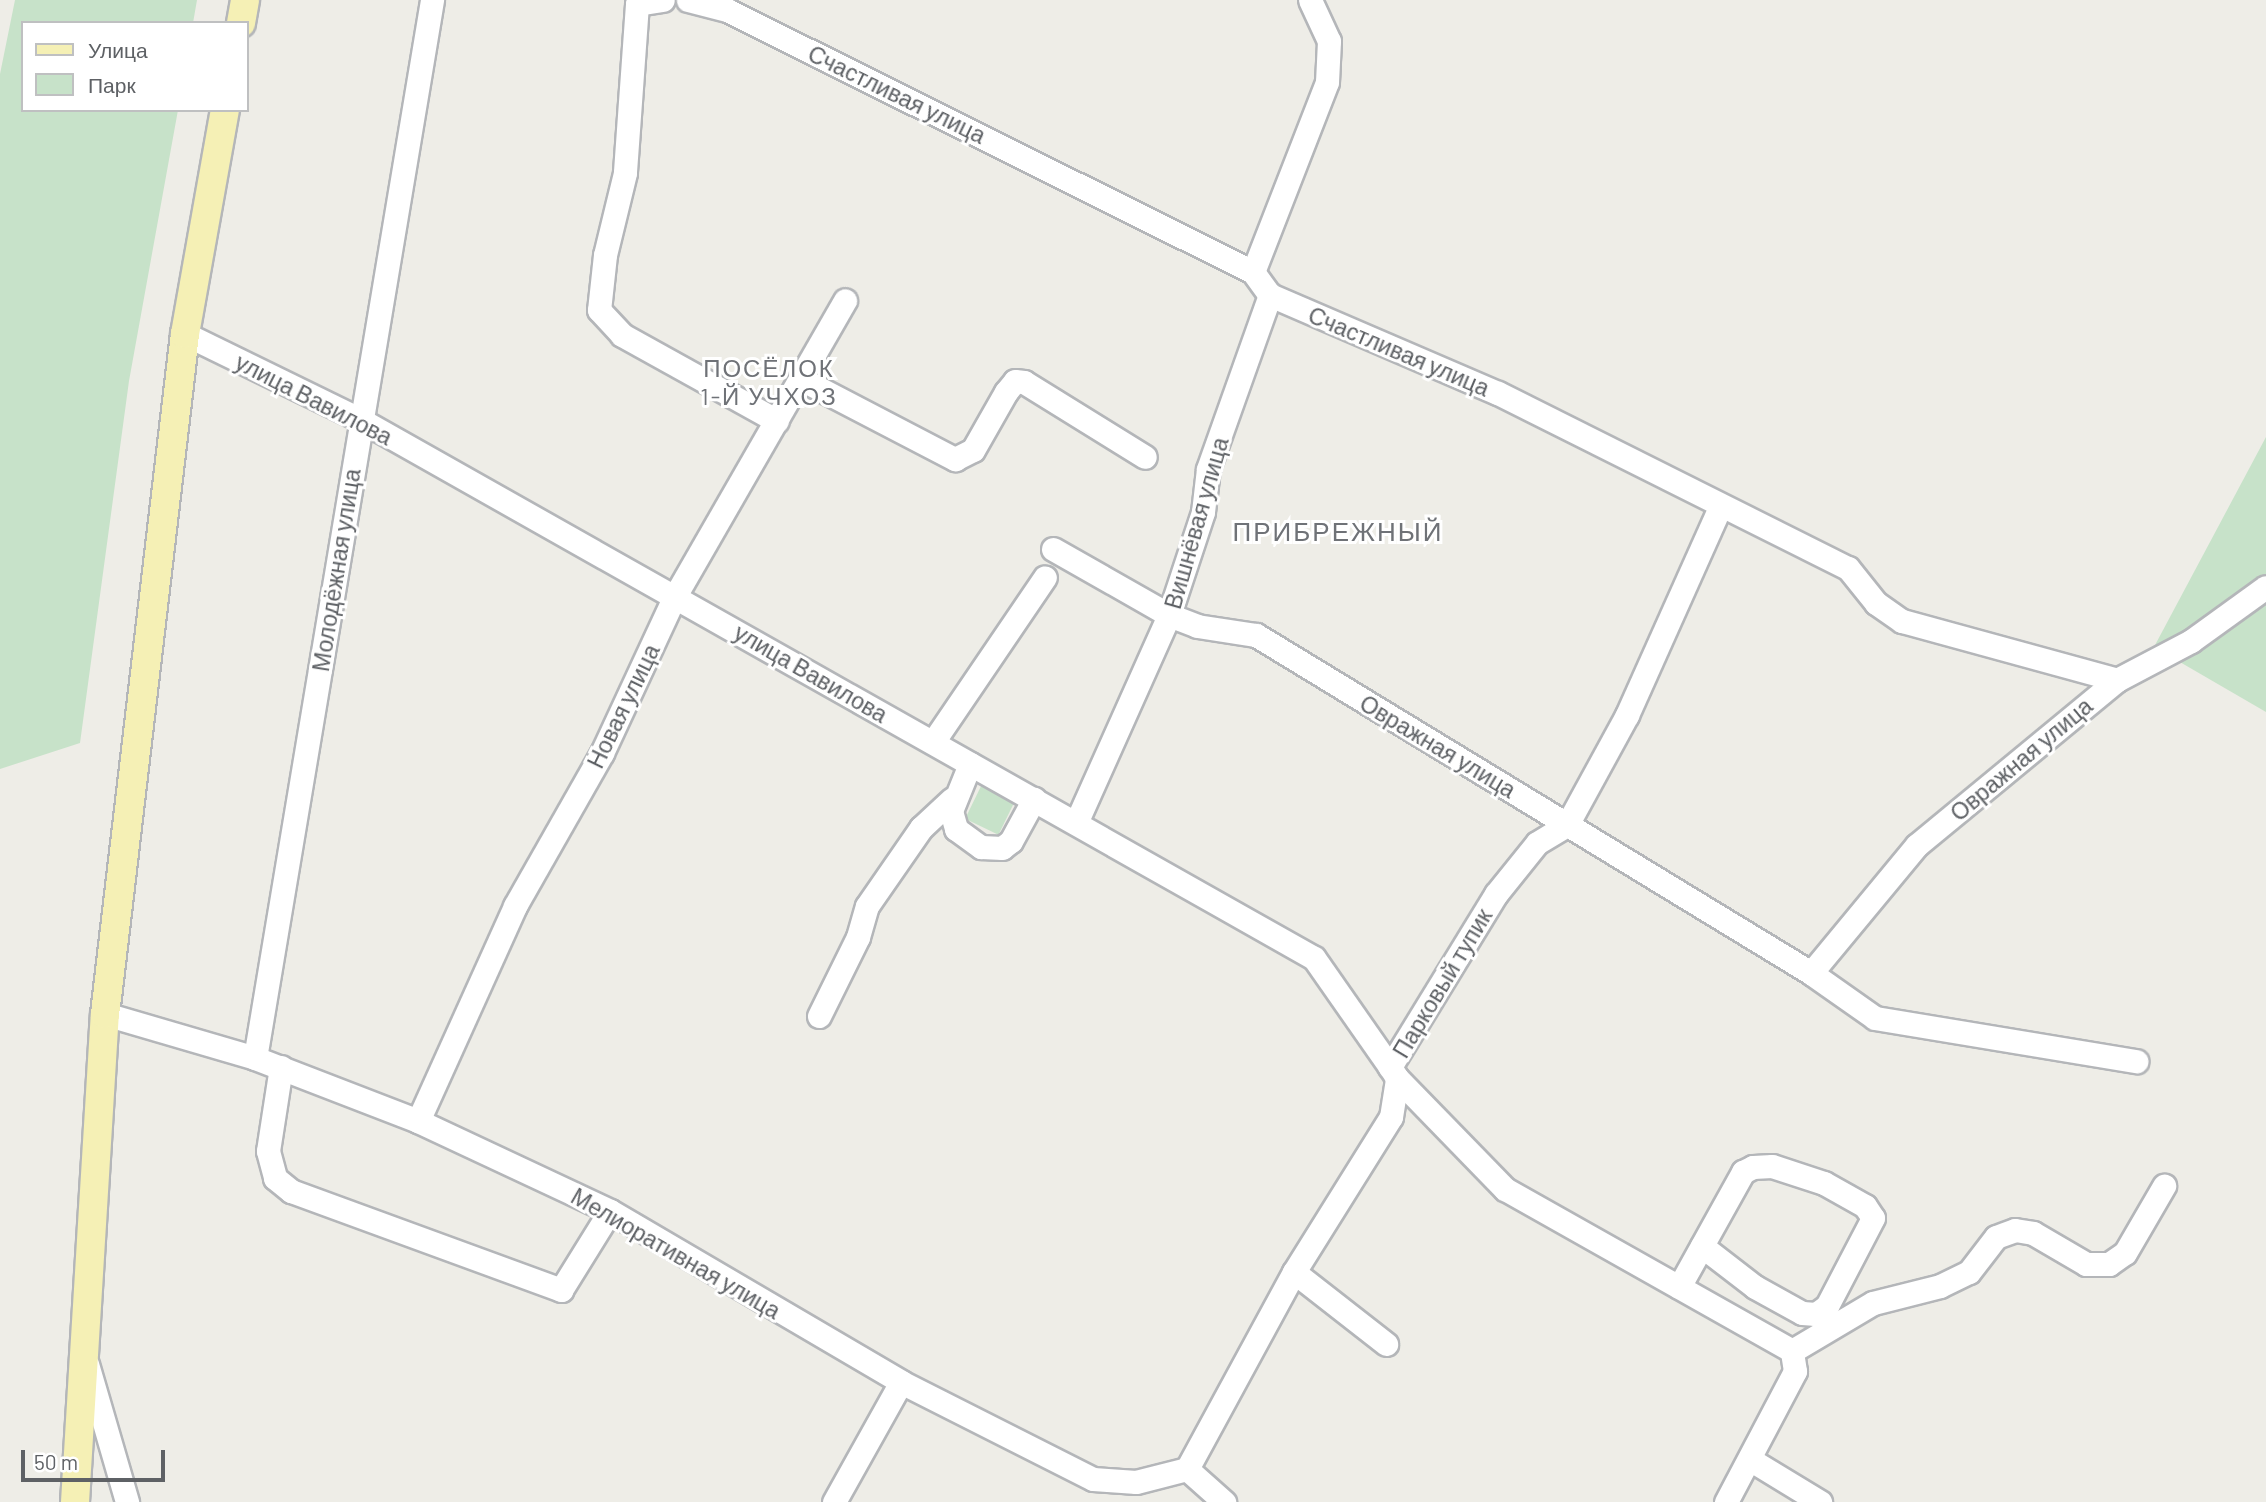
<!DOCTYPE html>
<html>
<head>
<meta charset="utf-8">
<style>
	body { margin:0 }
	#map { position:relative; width:2266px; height:1502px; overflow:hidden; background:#eeede7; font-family:Barlow,sans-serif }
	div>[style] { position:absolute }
	.green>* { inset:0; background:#c7e2c9; transform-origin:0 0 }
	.roads { filter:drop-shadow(2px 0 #b4b6b9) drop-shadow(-2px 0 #b4b6b9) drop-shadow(0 2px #b4b6b9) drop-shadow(0 -2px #b4b6b9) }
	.minor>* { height:23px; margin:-11.5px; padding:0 11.5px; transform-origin:11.5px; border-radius:11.5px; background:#fff }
	.major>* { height:28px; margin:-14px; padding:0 14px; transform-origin:14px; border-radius:14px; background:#f5f0b5 }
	span { translate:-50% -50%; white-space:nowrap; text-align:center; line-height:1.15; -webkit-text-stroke:6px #fff; paint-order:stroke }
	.street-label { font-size:23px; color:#5e6165 }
	.neighbourhood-label { font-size:24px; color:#6f7277; letter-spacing:2px }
	.quarter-label { font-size:26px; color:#6f7277; letter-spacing:2px }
	.legend { position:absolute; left:21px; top:21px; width:228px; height:91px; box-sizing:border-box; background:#fff; border:2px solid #bfc0c1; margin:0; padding:9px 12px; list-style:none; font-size:21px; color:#5e6165 }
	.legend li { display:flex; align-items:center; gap:14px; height:35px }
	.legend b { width:35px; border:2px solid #bfc0c1 }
	.scale { position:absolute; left:21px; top:1450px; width:144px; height:32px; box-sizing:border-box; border:4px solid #5e6165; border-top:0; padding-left:9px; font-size:21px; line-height:24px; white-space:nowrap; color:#5e6165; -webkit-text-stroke:5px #fff; paint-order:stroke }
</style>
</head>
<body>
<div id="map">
	<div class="green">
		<i style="clip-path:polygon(15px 0,197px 0,193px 23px,23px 23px,23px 110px,178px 110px,129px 381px,80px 743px,0 769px,0 74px)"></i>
		<i style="clip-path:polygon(2266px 437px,2266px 712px,2154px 647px)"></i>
		<i style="left:984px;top:780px;width:37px;height:43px;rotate:26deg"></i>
	</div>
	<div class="roads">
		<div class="minor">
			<i style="left:688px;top:0;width:40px;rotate:14.4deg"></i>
			<i style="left:727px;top:10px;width:588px;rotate:26.48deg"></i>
			<i style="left:1253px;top:272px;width:29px;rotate:54deg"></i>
			<i style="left:1270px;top:295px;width:248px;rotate:23.3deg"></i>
			<i style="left:1498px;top:393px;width:391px;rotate:26.6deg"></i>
			<i style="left:1848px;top:568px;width:45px;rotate:51.3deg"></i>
			<i style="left:1876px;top:603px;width:32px;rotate:35deg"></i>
			<i style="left:1902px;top:621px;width:223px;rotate:15.3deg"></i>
			<i style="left:637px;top:4px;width:169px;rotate:94.1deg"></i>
			<i style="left:625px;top:173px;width:84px;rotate:103.7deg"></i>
			<i style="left:605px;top:255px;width:55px;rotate:96.2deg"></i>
			<i style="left:599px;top:310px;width:34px;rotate:47deg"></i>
			<i style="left:622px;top:335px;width:177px;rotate:29deg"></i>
			<i style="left:637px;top:4px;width:26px;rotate:-9deg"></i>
			<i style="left:1253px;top:272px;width:204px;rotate:-68.7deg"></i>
			<i style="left:1327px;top:82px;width:41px;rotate:-87.2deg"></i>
			<i style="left:1329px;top:41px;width:45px;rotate:-114.9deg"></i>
			<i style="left:185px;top:334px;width:196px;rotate:26deg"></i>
			<i style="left:361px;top:420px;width:1094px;rotate:29.45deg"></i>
			<i style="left:1314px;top:958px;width:133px;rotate:55.1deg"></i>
			<i style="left:801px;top:379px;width:174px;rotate:27.5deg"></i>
			<i style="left:955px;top:459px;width:20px;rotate:-27deg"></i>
			<i style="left:973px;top:450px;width:67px;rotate:-60.4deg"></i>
			<i style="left:1006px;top:392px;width:14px;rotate:-51deg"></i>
			<i style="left:1015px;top:381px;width:9px;rotate:6deg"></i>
			<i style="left:1024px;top:382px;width:142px;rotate:31.8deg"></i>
			<i style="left:1053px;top:549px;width:133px;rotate:29.6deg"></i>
			<i style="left:1169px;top:615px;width:30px;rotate:21deg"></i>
			<i style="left:1197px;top:626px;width:60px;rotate:8.7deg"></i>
			<i style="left:1256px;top:635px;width:650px;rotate:31.34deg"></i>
			<i style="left:1811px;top:973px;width:78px;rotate:35.1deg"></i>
			<i style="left:1875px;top:1018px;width:265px;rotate:9.4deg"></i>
			<i style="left:933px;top:742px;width:199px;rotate:-55.8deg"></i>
			<i style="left:970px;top:764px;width:51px;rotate:112deg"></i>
			<i style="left:951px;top:811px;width:19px;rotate:74deg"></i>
			<i style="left:956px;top:829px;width:31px;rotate:36deg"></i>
			<i style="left:981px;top:847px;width:21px;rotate:3deg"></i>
			<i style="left:1002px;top:848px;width:11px;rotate:-38deg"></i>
			<i style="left:1011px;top:841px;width:48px;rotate:-61.3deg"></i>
			<i style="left:1076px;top:823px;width:228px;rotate:-65.9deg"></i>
			<i style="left:1169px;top:615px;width:108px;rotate:-71.7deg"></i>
			<i style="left:1203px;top:512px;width:43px;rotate:-83.4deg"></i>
			<i style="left:1208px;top:469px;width:185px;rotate:-70.4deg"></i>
			<i style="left:1811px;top:973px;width:166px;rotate:-50.4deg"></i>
			<i style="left:1917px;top:845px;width:259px;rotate:-39.5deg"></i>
			<i style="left:2117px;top:680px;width:84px;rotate:-27.8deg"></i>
			<i style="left:2191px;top:641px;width:92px;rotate:-35.8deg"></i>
			<i style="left:105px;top:1014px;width:156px;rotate:16.3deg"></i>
			<i style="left:255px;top:1058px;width:175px;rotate:21.1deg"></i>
			<i style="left:418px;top:1121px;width:212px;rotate:25.1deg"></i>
			<i style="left:610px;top:1211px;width:338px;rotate:30.4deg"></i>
			<i style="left:901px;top:1382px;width:215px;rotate:26.8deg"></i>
			<i style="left:1093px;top:1479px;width:43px;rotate:4deg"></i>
			<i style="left:1136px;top:1482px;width:53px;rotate:-14.3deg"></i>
			<i style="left:1187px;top:1469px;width:50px;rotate:41.7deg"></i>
			<i style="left:819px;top:1016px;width:88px;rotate:-63.7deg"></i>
			<i style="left:858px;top:937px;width:32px;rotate:-74deg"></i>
			<i style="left:867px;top:906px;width:95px;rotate:-55.3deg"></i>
			<i style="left:921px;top:828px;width:42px;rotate:-43.1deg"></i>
			<i style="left:255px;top:1058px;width:1073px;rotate:-80.5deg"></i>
			<i style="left:281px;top:1067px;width:85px;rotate:98.8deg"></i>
			<i style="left:268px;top:1151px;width:28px;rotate:75deg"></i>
			<i style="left:275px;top:1178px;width:21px;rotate:39deg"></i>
			<i style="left:291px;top:1191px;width:288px;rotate:20.1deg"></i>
			<i style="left:561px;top:1290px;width:93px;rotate:-58.2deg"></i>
			<i style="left:1397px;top:1078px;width:155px;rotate:45.8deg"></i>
			<i style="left:1505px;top:1189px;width:330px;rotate:29.4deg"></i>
			<i style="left:418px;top:1121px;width:236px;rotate:-65.7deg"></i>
			<i style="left:515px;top:906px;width:176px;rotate:-60.4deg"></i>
			<i style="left:602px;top:753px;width:173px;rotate:-65.1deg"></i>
			<i style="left:675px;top:596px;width:341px;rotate:-60.1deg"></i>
			<i style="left:1294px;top:1272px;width:117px;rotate:38deg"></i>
			<i style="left:1679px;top:1287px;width:132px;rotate:-60.9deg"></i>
			<i style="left:1743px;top:1172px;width:11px;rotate:-27deg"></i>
			<i style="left:1753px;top:1167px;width:19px;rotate:-3deg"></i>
			<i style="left:1772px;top:1166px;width:55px;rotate:18.1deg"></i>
			<i style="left:1824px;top:1183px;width:47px;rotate:29.3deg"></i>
			<i style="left:1865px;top:1206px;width:14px;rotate:56deg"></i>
			<i style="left:1873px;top:1218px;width:99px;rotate:117.6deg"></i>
			<i style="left:1827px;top:1306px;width:14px;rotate:144deg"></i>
			<i style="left:1816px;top:1314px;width:14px;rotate:-176deg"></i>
			<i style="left:1802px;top:1313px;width:54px;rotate:-151deg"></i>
			<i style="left:1755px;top:1287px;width:67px;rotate:-142.3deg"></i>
			<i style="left:1792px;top:1351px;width:94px;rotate:-30.7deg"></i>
			<i style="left:1873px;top:1303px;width:69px;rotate:-14.2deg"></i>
			<i style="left:1940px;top:1286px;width:32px;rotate:-26deg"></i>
			<i style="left:1969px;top:1272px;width:44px;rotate:-52.4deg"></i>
			<i style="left:1996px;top:1237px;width:20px;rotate:-20deg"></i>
			<i style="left:2015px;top:1230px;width:18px;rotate:9deg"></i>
			<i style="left:2033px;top:1233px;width:61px;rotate:30.3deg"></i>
			<i style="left:2086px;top:1264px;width:23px"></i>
			<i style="left:2109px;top:1264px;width:19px;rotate:-35deg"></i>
			<i style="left:2125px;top:1253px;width:78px;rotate:-59.8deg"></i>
			<i style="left:87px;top:1364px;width:144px;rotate:73.8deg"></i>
			<i style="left:1751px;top:1460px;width:81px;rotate:31.3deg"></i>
			<i style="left:1187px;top:1469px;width:224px;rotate:-61.5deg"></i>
			<i style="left:1294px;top:1272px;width:183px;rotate:-58deg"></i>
			<i style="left:1391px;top:1117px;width:39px;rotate:-81deg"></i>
			<i style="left:1397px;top:1078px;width:13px;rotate:-122deg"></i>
			<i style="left:1390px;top:1067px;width:203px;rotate:-58.5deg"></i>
			<i style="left:1496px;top:894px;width:65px;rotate:-51.2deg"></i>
			<i style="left:1537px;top:843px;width:35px;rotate:-31deg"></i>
			<i style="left:1567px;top:825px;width:125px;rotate:-61.4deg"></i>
			<i style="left:1627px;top:715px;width:228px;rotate:-65.9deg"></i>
			<i style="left:834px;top:1502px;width:137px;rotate:-60.8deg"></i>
			<i style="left:1726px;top:1502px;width:148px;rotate:-62.2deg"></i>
			<i style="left:1795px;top:1371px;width:20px;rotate:-99deg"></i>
		</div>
		<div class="major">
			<i style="left:241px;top:23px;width:23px;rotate:-80deg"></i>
			<i style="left:75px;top:1502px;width:489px;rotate:-86.5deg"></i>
			<i style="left:105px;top:1014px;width:685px;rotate:-83.29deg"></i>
			<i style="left:185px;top:334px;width:228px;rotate:-79.9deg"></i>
		</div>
	</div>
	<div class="street-label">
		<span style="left:897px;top:94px;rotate:26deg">Счастливая улица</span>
		<span style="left:1399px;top:351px;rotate:23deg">Счастливая улица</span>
		<span style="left:314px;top:399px;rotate:27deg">улица Вавилова</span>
		<span style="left:1196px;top:523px;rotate:-74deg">Вишнёвая улица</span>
		<span style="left:336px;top:570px;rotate:-81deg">Молодёжная улица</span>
		<span style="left:811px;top:673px;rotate:30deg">улица Вавилова</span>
		<span style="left:623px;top:706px;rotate:-64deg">Новая улица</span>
		<span style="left:1438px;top:746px;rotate:31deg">Овражная улица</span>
		<span style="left:2021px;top:759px;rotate:-40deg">Овражная улица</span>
		<span style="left:1442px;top:983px;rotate:-59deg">Парковый тупик</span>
		<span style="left:676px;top:1253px;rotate:30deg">Мелиоративная улица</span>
	</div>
	<div class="neighbourhood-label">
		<span style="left:769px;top:382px">ПОСЁЛОК<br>1-Й УЧХОЗ</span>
	</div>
	<div class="quarter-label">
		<span style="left:1338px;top:531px">ПРИБРЕЖНЫЙ</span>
	</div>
	<ul class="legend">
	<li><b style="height:9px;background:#f5f0b5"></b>Улица</li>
	<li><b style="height:19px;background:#c7e2c9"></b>Парк</li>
	</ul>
	<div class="scale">50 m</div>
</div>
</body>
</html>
